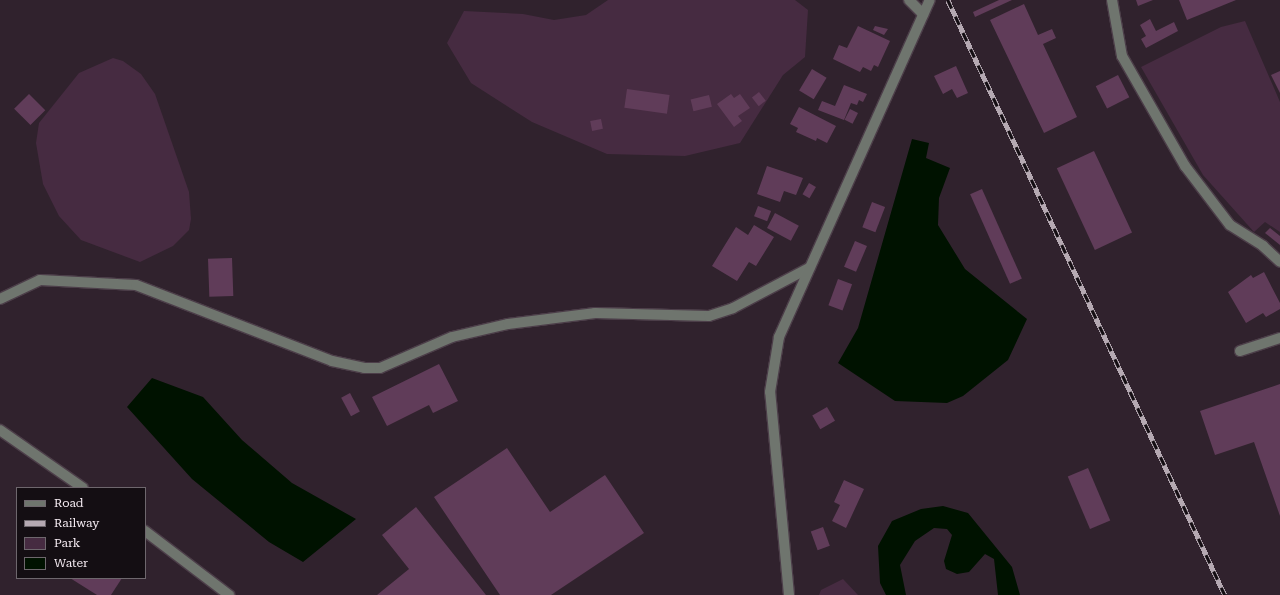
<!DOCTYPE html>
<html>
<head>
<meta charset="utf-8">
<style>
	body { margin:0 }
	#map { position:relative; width:1280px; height:595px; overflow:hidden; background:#30222d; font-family:"Roboto Serif",serif }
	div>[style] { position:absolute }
	.green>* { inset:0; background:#462b41 }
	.water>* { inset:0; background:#001200 }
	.building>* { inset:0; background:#603c59; transform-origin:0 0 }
	.roads { filter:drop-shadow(1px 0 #4c3e49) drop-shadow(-1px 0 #4c3e49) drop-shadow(0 1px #4c3e49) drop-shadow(0 -1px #4c3e49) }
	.minor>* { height:10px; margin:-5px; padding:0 5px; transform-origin:5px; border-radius:5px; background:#6f756e }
	.rail>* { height:4.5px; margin-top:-2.25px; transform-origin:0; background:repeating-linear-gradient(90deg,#140e13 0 9px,#b5a9b2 0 18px); box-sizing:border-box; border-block:1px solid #b5a9b2 }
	span { translate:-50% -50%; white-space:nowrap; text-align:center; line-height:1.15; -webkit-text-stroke:3.5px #140e13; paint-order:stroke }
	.legend { position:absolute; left:16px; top:487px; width:130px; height:92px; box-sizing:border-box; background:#140e13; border:1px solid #6e676d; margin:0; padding:5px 7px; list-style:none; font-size:12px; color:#f6ecf3 }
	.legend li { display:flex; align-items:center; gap:8px; height:20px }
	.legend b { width:20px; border:1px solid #6e676d }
</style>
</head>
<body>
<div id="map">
	<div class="green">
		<i style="clip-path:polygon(608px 0,795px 0,808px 10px,805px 57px,783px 75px,740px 143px,685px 156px,607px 154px,532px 122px,471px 83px,447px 43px,464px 11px,523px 14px,554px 20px,586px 15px)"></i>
		<i style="clip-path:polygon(1245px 21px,1280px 102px,1280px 232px,1265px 222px,1254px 232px,1203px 175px,1141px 67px,1221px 27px)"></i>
		<i style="clip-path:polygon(113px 58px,123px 61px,141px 74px,155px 94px,189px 192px,191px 219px,189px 230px,173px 246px,140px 262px,81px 240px,59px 216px,43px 184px,36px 143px,39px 123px,79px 73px)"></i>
		<i style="clip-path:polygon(843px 579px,858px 595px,819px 595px,821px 590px)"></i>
	</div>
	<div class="water">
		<i style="clip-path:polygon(912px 139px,929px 143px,926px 158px,950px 168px,939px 198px,938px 225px,965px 269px,1027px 319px,1008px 360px,963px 396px,947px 403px,895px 401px,838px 363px,858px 328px)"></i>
		<i style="clip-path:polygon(152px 378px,203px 397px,242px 440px,292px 483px,356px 519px,303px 562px,269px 542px,192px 479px,127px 407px)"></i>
		<i style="clip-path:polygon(943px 506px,968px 513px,1012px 567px,1020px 595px,998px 595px,994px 559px,985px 554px,969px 572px,957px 574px,946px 569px,944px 561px,952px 535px,947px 529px,934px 528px,915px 541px,900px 565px,906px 595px,886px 595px,880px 583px,878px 546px,892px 521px,921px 509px)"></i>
	</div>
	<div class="building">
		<i style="clip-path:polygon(999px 0,1012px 0,975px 17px,973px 12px)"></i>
		<i style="clip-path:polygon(1136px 0,1153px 0,1138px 6px)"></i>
		<i style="clip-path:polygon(1179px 0,1236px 0,1187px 20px)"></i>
		<i style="clip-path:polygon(1024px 4px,1038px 35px,1052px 29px,1056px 38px,1043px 44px,1077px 117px,1044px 133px,990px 20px)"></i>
		<i style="clip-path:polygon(1150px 19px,1156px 31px,1174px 22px,1178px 31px,1146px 48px,1141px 39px,1146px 36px,1140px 25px)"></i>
		<i style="clip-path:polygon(858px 26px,890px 41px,878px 67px,874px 65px,871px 71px,863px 67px,860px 72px,833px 59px,839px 45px,847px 48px)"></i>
		<i style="clip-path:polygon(875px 26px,888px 29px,884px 35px,873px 30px)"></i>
		<i style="clip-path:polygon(956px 66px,968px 93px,957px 98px,952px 89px,943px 94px,934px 76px)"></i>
		<i style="left:812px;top:69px;width:17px;height:25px;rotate:31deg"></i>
		<i style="clip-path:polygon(1280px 71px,1280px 93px,1271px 75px)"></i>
		<i style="left:1118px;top:75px;width:25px;height:25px;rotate:63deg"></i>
		<i style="clip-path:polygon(844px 85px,867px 94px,863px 102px,859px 100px,857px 105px,851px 103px,844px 120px,818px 110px,822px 101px,835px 106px)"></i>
		<i style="left:627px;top:89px;width:43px;height:19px;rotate:8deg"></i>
		<i style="left:759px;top:92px;width:11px;height:9px;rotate:52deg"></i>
		<i style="left:29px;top:94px;width:23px;height:21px;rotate:45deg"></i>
		<i style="clip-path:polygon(731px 94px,734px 98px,740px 94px,750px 108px,738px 116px,742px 121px,734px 127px,717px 104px)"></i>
		<i style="left:709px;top:95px;width:12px;height:19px;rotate:76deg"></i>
		<i style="clip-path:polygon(799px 107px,836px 126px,827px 143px,817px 138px,816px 141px,796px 132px,798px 128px,790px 124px)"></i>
		<i style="left:850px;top:109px;width:9px;height:12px;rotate:27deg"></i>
		<i style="left:601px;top:119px;width:10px;height:11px;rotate:79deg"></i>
		<i style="left:1094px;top:151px;width:90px;height:41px;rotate:65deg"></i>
		<i style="clip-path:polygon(767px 166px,803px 178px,796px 195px,784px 191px,780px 202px,757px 194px)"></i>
		<i style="left:809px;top:183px;width:8px;height:13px;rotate:30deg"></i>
		<i style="left:982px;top:189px;width:98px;height:13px;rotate:66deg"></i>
		<i style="left:872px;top:202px;width:14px;height:27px;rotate:21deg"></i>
		<i style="left:758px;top:206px;width:14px;height:11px;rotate:21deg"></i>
		<i style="left:775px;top:213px;width:27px;height:17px;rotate:28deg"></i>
		<i style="clip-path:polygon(754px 225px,774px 237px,756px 266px,749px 262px,737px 281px,712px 266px,736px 227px,748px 235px)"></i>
		<i style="clip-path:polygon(1270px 228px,1280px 236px,1280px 245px,1265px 233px)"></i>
		<i style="left:855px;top:241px;width:13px;height:28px;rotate:23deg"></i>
		<i style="left:232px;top:258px;width:38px;height:24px;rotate:88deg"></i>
		<i style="clip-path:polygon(1264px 272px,1280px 303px,1280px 309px,1266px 317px,1263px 313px,1246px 323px,1228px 292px,1251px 275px,1253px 278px)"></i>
		<i style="left:838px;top:279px;width:15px;height:28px;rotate:20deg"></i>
		<i style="clip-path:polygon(439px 364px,458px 401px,433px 413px,429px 405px,387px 426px,372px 397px)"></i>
		<i style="clip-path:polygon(1280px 384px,1280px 516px,1254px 442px,1215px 455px,1200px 411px)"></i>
		<i style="left:350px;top:393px;width:21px;height:10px;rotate:62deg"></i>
		<i style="left:827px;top:407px;width:16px;height:17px;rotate:60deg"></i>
		<i style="clip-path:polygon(507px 448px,550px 512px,605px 475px,644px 533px,551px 595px,500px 595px,434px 497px)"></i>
		<i style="left:1088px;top:468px;width:57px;height:22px;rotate:67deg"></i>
		<i style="clip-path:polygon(844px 480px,864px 489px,846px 528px,832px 521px,840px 505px,834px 502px)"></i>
		<i style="clip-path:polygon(416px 507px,486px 595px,377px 595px,409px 569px,382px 535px)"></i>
		<i style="left:823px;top:527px;width:20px;height:13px;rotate:70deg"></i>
		<i style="clip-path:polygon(70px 578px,122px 578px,111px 595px,97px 595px)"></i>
	</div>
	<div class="roads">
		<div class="minor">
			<i style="left:909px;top:0;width:20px;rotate:45deg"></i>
			<i style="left:1112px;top:0;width:57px;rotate:79.9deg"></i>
			<i style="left:1122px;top:56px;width:127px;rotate:60.2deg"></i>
			<i style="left:1185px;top:166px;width:74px;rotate:52.7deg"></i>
			<i style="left:1230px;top:225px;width:39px;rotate:32deg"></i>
			<i style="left:1263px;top:246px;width:23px;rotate:43deg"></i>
			<i style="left:0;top:299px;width:44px;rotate:-25.4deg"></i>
			<i style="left:40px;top:280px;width:96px;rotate:3deg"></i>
			<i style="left:136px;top:285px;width:210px;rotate:21.2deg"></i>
			<i style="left:332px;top:361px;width:33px;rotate:12deg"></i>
			<i style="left:364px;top:368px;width:16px"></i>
			<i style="left:380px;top:368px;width:78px;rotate:-23.3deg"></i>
			<i style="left:452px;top:337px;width:57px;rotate:-13.1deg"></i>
			<i style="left:508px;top:324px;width:88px;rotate:-7.2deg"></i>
			<i style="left:595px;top:313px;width:114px;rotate:1.5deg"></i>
			<i style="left:709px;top:316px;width:25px;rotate:-18deg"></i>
			<i style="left:733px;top:308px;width:86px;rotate:-27.8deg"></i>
			<i style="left:1240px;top:351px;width:42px;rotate:-18deg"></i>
			<i style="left:0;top:430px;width:101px;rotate:34.9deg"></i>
			<i style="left:145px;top:531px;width:106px;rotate:37.3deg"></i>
			<i style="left:789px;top:595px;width:204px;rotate:-95.3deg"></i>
			<i style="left:770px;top:392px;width:56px;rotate:-80.7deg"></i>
			<i style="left:779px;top:337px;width:369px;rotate:-65.9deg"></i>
		</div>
	</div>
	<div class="rail">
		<i style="left:948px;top:0;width:656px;rotate:65.04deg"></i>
	</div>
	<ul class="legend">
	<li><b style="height:5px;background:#6f756e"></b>Road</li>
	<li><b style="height:5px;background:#b5a9b2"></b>Railway</li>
	<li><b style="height:11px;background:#462b41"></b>Park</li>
	<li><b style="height:11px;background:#001200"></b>Water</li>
	</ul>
</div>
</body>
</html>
